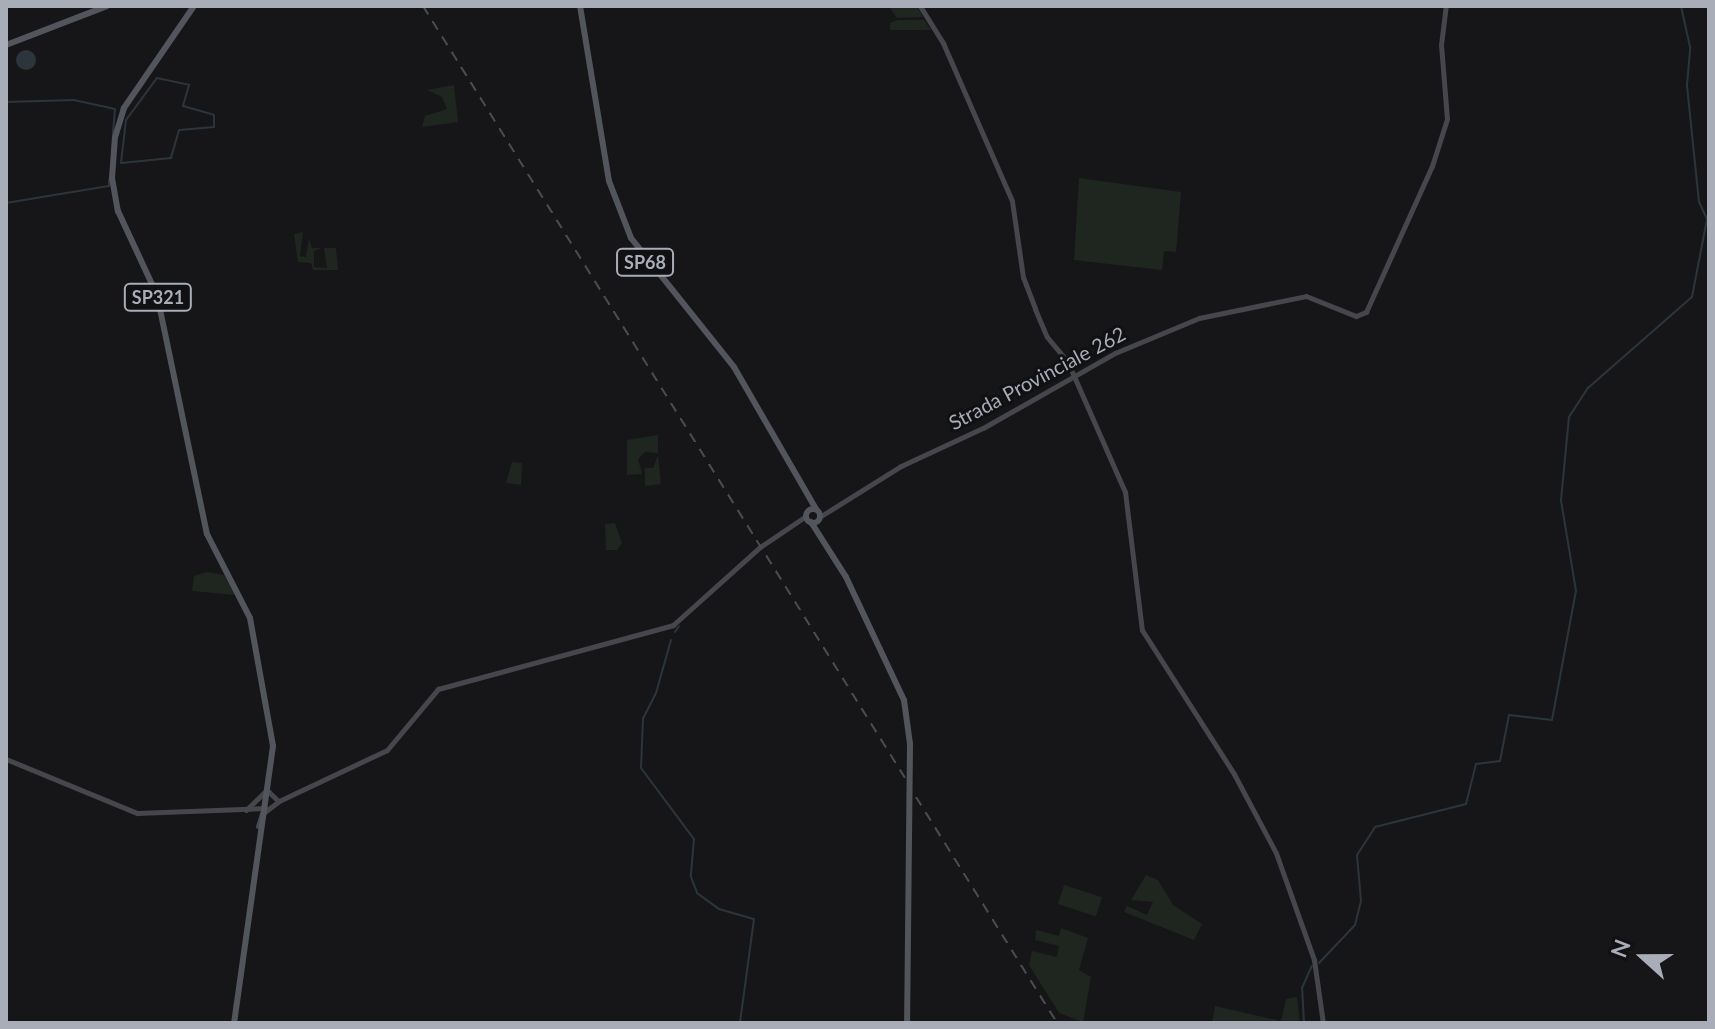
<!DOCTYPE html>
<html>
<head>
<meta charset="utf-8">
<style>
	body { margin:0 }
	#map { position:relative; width:1715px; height:1029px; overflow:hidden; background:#161618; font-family:Lato,sans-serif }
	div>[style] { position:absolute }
	.green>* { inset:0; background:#1e261f; transform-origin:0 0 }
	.water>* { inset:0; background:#2c353c }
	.round { border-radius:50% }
	.stream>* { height:2px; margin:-1px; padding:0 1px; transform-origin:1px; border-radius:1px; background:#2c353c }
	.secondary>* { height:5px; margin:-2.5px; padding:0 2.5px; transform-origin:2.5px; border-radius:2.5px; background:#45474d }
	.primary>* { height:6px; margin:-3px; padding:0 3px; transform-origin:3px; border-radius:3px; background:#53555c }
	.primary>.ring { margin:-3px; padding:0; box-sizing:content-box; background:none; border:6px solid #53555c; border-radius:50% }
	.rail>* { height:2px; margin-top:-1px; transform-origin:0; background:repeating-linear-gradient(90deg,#4a4c52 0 10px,transparent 0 18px) }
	span { translate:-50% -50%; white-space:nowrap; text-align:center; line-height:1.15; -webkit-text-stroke:6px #111113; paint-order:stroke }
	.shield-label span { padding:2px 6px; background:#111113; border:2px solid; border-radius:6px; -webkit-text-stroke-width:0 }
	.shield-label { font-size:18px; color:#a8adb8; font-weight:700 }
	.street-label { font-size:20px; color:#a8adb8 }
	.frame { position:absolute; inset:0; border:8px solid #a8adb8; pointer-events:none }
	.north { position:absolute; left:1603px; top:917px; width:80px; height:80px; -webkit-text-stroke:6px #111113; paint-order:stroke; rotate:291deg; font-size:22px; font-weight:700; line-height:32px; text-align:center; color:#a8adb8 }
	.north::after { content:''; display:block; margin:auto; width:28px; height:36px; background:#a8adb8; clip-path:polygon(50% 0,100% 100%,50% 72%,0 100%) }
</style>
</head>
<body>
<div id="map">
	<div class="green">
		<i style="clip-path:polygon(890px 8px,918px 8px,923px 17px,897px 18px)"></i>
		<i style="clip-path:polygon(897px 20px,924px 20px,931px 30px,890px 30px,890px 23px)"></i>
		<i style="clip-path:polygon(454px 85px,458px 122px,422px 127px,425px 116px,447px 109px,442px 97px,427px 90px)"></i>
		<i style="clip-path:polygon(1079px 178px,1181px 192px,1176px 252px,1164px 251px,1162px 270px,1074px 260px)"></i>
		<i style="clip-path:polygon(303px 232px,300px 256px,306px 257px,309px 238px,312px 248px,321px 248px,314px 251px,314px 267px,327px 268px,324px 248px,336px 248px,338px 270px,313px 270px,311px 263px,298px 262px,294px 234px)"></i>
		<i style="clip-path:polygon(658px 435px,658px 453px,645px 452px,638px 459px,642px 474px,627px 475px,627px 440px)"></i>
		<i style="clip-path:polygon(658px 455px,661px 484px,645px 486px,645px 468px,653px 468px)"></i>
		<i style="clip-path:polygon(512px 462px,522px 463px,521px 485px,506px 483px)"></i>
		<i style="clip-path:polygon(615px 523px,622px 543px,617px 550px,606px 550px,605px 524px)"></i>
		<i style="clip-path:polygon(207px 572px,224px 575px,235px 595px,192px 591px,194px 576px)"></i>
		<i style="clip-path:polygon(1146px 875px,1158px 880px,1173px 905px,1202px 924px,1194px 940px,1124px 912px,1127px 906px,1147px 915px,1153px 902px,1131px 900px)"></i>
		<i style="left:1064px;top:885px;width:40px;height:20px;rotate:18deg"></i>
		<i style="clip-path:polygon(1061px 928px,1088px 938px,1079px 970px,1091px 977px,1083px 1022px,1059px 1013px,1029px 965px,1032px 951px,1057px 957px,1059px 946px,1035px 940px,1036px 930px,1059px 936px)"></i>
		<i style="clip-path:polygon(1297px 997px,1300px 1023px,1212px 1023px,1215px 1006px,1281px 1021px,1286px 999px)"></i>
	</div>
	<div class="water">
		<i class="round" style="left:16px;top:50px;width:20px;height:20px"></i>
	</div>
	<div class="stream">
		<i style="left:157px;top:78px;width:33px;rotate:12deg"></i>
		<i style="left:189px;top:85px;width:22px;rotate:106deg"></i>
		<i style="left:183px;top:106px;width:32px;rotate:16deg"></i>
		<i style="left:214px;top:115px;width:12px;rotate:90deg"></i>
		<i style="left:214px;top:127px;width:35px;rotate:175deg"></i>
		<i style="left:179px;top:130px;width:29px;rotate:106deg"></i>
		<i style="left:171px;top:158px;width:50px;rotate:174.3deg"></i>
		<i style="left:121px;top:163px;width:43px;rotate:-83.4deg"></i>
		<i style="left:126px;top:120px;width:52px;rotate:-53.6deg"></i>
		<i style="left:6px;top:102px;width:68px;rotate:-1.7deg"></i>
		<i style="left:74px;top:100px;width:42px;rotate:12.4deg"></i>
		<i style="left:115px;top:109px;width:25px;rotate:95deg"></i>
		<i style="left:6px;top:203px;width:104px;rotate:-9.4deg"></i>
		<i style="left:109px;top:186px;width:6px;rotate:-90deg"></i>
		<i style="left:675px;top:632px;width:7px;rotate:-56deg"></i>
		<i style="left:671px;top:640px;width:55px;rotate:105.8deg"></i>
		<i style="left:656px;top:693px;width:28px;rotate:117deg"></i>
		<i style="left:643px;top:718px;width:50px;rotate:92.3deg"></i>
		<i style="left:641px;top:768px;width:89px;rotate:53.3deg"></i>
		<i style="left:694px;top:839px;width:38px;rotate:95deg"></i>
		<i style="left:691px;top:877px;width:17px;rotate:69deg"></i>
		<i style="left:697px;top:893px;width:27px;rotate:36deg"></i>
		<i style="left:719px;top:909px;width:36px;rotate:16deg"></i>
		<i style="left:754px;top:919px;width:105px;rotate:97.7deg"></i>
		<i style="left:1319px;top:963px;width:52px;rotate:-46.5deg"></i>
		<i style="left:1355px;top:925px;width:25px;rotate:-76deg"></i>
		<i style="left:1361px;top:901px;width:46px;rotate:-95deg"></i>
		<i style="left:1357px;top:855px;width:33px;rotate:-57deg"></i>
		<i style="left:1375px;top:827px;width:94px;rotate:-14.2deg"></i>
		<i style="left:1466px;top:804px;width:41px;rotate:-76deg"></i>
		<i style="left:1476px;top:764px;width:24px;rotate:-7deg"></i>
		<i style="left:1500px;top:761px;width:47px;rotate:-78.9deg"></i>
		<i style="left:1509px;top:715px;width:43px;rotate:6.6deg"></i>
		<i style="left:1552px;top:720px;width:131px;rotate:-79.5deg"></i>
		<i style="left:1576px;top:591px;width:92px;rotate:-99.4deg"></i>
		<i style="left:1561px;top:500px;width:83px;rotate:-84.5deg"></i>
		<i style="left:1569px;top:417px;width:35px;rotate:-57deg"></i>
		<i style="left:1588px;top:388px;width:138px;rotate:-41.2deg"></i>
		<i style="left:1692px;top:297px;width:79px;rotate:-79.1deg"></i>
		<i style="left:1707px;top:219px;width:19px;rotate:-115deg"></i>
		<i style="left:1699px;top:202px;width:118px;rotate:-95.9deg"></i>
		<i style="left:1687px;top:85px;width:38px;rotate:-85deg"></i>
		<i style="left:1690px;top:47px;width:42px;rotate:-102.4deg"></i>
		<i style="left:1304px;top:1023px;width:35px;rotate:-93deg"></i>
		<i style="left:1302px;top:988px;width:24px;rotate:-66deg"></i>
	</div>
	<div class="secondary">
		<i style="left:920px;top:6px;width:44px;rotate:58.1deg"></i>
		<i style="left:943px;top:43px;width:172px;rotate:66.4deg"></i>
		<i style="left:1012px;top:201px;width:77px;rotate:81.8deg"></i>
		<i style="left:1023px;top:277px;width:34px;rotate:69deg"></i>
		<i style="left:1035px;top:309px;width:30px;rotate:67deg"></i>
		<i style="left:1047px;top:337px;width:39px;rotate:50deg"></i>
		<i style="left:1069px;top:365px;width:139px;rotate:66.2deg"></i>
		<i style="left:1125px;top:492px;width:139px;rotate:83deg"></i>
		<i style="left:1142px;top:630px;width:171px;rotate:57.4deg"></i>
		<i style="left:1234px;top:774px;width:89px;rotate:62deg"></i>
		<i style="left:1276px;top:853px;width:114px;rotate:70.4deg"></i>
		<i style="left:1314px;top:960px;width:64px;rotate:81.9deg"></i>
		<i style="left:821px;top:516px;width:94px;rotate:-32deg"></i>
		<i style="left:901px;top:466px;width:90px;rotate:-24.9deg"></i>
		<i style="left:983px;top:428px;width:152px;rotate:-29.6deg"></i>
		<i style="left:1115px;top:353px;width:91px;rotate:-22.6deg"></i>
		<i style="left:1199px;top:318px;width:109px;rotate:-11.6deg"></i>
		<i style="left:1306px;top:296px;width:54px;rotate:21.8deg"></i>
		<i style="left:1356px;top:316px;width:11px;rotate:-22deg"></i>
		<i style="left:1366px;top:312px;width:160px;rotate:-65.7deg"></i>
		<i style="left:1432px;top:166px;width:49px;rotate:-72.3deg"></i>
		<i style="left:1447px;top:119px;width:74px;rotate:-94.6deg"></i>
		<i style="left:1441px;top:45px;width:39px;rotate:-83deg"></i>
		<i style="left:6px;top:759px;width:142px;rotate:22.4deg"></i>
		<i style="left:137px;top:813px;width:128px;rotate:-2.2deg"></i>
		<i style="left:246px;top:810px;width:29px;rotate:-44deg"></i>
		<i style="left:267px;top:790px;width:16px;rotate:45deg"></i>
		<i style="left:258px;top:826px;width:13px;rotate:-72deg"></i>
		<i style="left:262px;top:814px;width:21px;rotate:-37deg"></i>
		<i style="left:279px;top:801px;width:119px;rotate:-25.3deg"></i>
		<i style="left:387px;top:750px;width:80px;rotate:-50.1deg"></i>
		<i style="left:438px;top:689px;width:244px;rotate:-15.2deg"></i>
		<i style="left:673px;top:625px;width:117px;rotate:-41.9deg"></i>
		<i style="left:760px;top:547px;width:55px;rotate:-34deg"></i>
	</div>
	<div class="primary">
		<i style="left:194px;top:6px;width:124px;rotate:124.5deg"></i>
		<i style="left:124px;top:108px;width:30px;rotate:107deg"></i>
		<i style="left:115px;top:137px;width:41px;rotate:94.2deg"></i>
		<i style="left:112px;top:178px;width:34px;rotate:80deg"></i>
		<i style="left:118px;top:211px;width:93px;rotate:65.1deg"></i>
		<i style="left:157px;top:295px;width:244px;rotate:78.2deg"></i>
		<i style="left:207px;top:534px;width:94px;rotate:62.9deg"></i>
		<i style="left:250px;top:618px;width:130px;rotate:79.8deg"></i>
		<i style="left:273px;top:746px;width:280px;rotate:98deg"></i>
		<i style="left:580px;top:6px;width:177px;rotate:80.6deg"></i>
		<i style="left:609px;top:181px;width:61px;rotate:68.9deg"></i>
		<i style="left:631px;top:238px;width:165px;rotate:51.4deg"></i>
		<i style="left:734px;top:367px;width:164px;rotate:60deg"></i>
		<i style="left:6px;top:45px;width:108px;rotate:-21.1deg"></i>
		<i class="ring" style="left:806px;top:509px;width:8px;height:8px"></i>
		<i style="left:811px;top:522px;width:65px;rotate:57.5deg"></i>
		<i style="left:846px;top:577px;width:136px;rotate:64.8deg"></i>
		<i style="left:904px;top:700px;width:44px;rotate:82.2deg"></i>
		<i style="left:910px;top:744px;width:279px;rotate:90.6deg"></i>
	</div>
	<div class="rail">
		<i style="left:423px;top:6px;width:910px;rotate:58.02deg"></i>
		<i style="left:916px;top:797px;width:266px;rotate:58deg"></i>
	</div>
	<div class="shield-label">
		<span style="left:645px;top:262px">SP68</span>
		<span style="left:158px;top:297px">SP321</span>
	</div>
	<div class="street-label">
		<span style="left:1037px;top:378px;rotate:-28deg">Strada Provinciale 262</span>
	</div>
	<div class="frame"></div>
	<div class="north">N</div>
</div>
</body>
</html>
